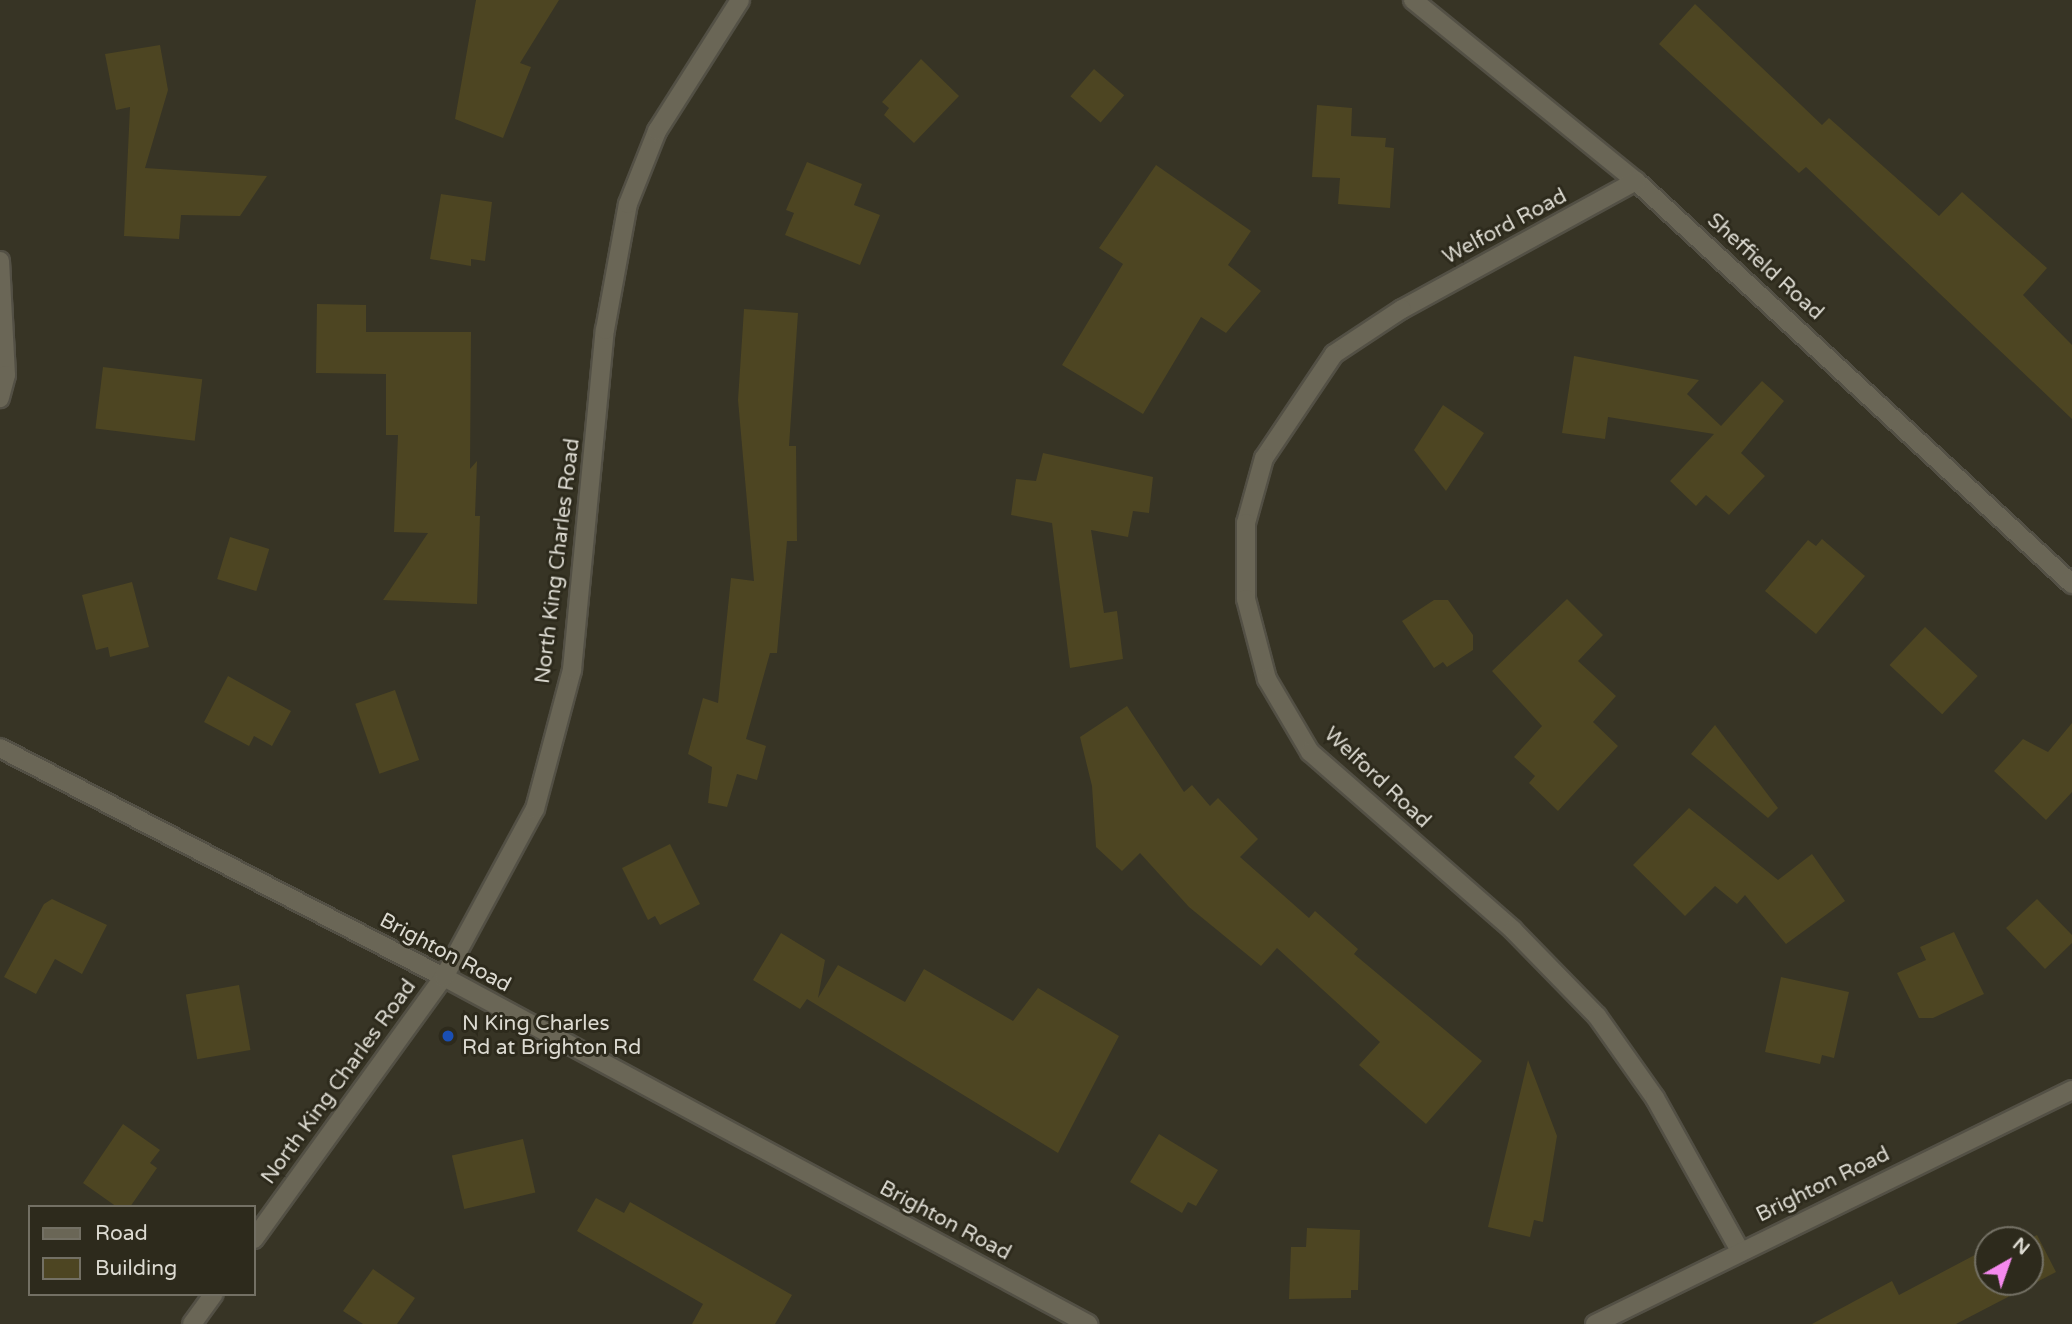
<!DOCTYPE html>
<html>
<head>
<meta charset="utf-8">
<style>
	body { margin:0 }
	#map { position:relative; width:2072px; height:1324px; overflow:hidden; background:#373425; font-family:"Varela Round",sans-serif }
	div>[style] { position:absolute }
	.building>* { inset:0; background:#4d4522; transform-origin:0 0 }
	.roads { filter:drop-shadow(2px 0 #535045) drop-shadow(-2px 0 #535045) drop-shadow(0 2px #535045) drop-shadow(0 -2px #535045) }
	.minor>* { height:18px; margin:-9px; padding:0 9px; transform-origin:9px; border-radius:9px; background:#6a6656 }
	.dots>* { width:19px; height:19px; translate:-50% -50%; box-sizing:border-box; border:4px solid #2d2a1c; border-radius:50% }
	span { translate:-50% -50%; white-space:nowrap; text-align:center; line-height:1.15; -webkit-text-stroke:6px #2d2a1c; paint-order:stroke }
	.street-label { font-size:21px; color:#dcdad1 }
	.poi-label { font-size:21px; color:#dcdad1 }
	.left { translate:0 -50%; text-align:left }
	.legend { position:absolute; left:28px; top:1205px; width:228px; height:91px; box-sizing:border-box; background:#2d2a1c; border:2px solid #737064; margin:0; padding:9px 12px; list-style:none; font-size:21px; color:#dcdad1 }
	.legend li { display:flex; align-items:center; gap:14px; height:35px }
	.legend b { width:35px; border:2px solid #737064 }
	.north { position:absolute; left:1974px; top:1226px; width:70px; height:70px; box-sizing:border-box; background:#2d2a1c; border:2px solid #737064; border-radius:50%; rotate:40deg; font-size:19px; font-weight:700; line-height:28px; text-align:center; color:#dcdad1 }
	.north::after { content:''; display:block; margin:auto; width:24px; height:32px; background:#f589ee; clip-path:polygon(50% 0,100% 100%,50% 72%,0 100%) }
</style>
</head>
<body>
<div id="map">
	<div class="building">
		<i style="clip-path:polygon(476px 0,559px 0,520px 63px,531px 67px,503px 138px,455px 119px)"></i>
		<i style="clip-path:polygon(1695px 4px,1822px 125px,1829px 118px,1939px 216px,1962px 192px,2047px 268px,2023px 295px,2072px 345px,2072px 419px,1806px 167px,1799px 173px,1659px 44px)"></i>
		<i style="clip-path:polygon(160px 45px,168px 90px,145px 168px,267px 176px,240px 216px,181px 215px,179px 239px,124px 236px,130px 107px,116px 110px,105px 54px)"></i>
		<i style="clip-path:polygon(921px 59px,959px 96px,914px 143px,884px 115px,889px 108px,882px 102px)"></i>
		<i style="left:1094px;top:69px;width:40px;height:36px;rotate:41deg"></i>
		<i style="clip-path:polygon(1317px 105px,1352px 108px,1351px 136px,1386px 138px,1385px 147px,1394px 148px,1390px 208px,1338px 204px,1340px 178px,1312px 177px)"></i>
		<i style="clip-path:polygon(807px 162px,862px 184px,854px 205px,880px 215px,860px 265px,785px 235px,794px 213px,786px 210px)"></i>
		<i style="clip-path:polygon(1156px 165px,1251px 231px,1228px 265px,1261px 291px,1226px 333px,1201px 317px,1143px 414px,1062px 365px,1123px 264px,1099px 248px)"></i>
		<i style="clip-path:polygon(441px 194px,492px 202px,485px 261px,471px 259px,471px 266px,430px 259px)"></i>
		<i style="clip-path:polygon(317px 304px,366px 305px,366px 332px,471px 332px,470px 469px,477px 461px,475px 516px,480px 516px,477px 604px,383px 600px,428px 533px,394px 532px,398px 435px,386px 435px,386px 374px,316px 373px)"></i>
		<i style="clip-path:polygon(744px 309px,798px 313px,789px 446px,796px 446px,797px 541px,787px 541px,777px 653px,770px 653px,746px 739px,766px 746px,757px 780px,737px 774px,727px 807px,708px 803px,712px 767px,688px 754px,703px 698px,718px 703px,731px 578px,754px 581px,738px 400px)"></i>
		<i style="clip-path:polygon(1574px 356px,1699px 380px,1687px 394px,1721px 426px,1762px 381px,1784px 401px,1741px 453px,1765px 476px,1729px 515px,1706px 495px,1696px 506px,1670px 481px,1714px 434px,1608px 417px,1605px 439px,1562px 433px)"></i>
		<i style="left:103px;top:367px;width:100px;height:62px;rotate:7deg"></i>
		<i style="clip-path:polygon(1443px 405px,1484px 433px,1446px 491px,1414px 450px)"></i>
		<i style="clip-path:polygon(1043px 453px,1153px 477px,1149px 513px,1133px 511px,1128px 537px,1091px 530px,1104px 613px,1117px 611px,1123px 659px,1070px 668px,1052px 523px,1011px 515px,1016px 479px,1036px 481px)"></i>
		<i style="left:230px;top:537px;width:41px;height:44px;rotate:17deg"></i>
		<i style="clip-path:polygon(1822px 539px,1865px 576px,1816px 634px,1765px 591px,1808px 540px,1816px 546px)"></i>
		<i style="clip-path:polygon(132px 582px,149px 647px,110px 657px,108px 647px,96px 650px,82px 595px)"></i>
		<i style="clip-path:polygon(1567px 599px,1603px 635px,1578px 661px,1616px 696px,1593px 722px,1618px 746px,1558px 811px,1529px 783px,1535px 776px,1514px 757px,1542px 726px,1492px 671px)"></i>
		<i style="clip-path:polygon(1434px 600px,1448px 600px,1473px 635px,1473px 650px,1447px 667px,1443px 662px,1434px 668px,1402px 621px)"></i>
		<i style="left:1925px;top:627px;width:72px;height:52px;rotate:43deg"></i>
		<i style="clip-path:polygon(228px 676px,291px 711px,272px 746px,254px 736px,249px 746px,204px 722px)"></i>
		<i style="left:395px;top:690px;width:74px;height:42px;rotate:71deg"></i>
		<i style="clip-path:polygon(1127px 706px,1184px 792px,1192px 785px,1210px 806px,1218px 798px,1258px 839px,1240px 857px,1309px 918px,1315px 911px,1358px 949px,1354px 954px,1482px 1061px,1426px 1124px,1359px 1065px,1380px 1042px,1277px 948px,1261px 966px,1189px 907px,1140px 853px,1122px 871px,1096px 847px,1092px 786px,1080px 737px)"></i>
		<i style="clip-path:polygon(2072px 723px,2072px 792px,2046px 820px,1994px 771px,2023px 739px,2048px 752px)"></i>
		<i style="clip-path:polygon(1715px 725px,1778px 808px,1768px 818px,1691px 754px)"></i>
		<i style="clip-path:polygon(1689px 808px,1778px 880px,1812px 854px,1845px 901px,1786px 944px,1745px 895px,1737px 904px,1715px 886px,1685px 916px,1633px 865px)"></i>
		<i style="clip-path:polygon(670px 844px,700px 904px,660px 925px,655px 916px,648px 920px,622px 868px)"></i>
		<i style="clip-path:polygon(52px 899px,107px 925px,82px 974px,55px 959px,36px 994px,4px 977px,44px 904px)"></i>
		<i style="clip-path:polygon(2037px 899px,2072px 935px,2072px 943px,2045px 969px,2006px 928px)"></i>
		<i style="clip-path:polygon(1954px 932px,1984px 994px,1933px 1018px,1919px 1018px,1897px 973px,1926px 960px,1920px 947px)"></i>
		<i style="clip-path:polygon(781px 933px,825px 960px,818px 998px,838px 965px,905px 1002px,924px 969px,1013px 1021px,1038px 988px,1119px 1036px,1058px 1153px,807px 999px,800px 1009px,753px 980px)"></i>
		<i style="clip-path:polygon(1781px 977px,1849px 992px,1834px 1058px,1822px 1055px,1820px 1064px,1765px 1052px)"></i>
		<i style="left:239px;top:985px;width:66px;height:54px;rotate:80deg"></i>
		<i style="clip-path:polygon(1528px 1060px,1557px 1136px,1543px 1222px,1534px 1220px,1530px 1237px,1488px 1227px)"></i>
		<i style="clip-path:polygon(123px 1124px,160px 1150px,150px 1163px,157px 1168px,130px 1207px,117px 1207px,83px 1183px)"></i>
		<i style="clip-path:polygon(1159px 1134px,1218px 1170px,1196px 1206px,1188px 1202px,1182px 1213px,1130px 1182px)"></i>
		<i style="left:523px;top:1139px;width:55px;height:73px;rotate:77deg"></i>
		<i style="clip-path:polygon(596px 1198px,624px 1213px,630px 1202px,792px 1295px,775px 1324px,692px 1324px,703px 1304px,577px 1231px)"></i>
		<i style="clip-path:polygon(1307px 1228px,1360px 1230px,1358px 1290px,1351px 1290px,1351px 1298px,1289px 1299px,1291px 1247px,1306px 1247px)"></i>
		<i style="clip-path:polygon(2037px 1235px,2056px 1272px,1956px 1324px,1812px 1324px,1892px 1281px,1899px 1295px,1988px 1248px,1988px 1282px,2030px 1282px,2027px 1240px)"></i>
		<i style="clip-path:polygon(373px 1269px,415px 1298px,397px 1324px,363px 1324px,343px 1311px)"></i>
	</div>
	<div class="roads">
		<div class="minor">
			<i style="left:1413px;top:0;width:287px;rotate:39.1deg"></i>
			<i style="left:1636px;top:181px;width:594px;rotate:42.75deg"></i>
			<i style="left:1636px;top:181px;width:267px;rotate:151.3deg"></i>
			<i style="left:1402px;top:309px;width:82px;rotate:146.5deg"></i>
			<i style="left:1334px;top:354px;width:125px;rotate:123.9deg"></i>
			<i style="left:1264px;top:458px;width:67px;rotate:105.5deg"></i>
			<i style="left:1246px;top:523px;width:76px;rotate:90deg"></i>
			<i style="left:1246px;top:599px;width:83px;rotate:75.3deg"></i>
			<i style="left:1267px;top:679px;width:85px;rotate:59.5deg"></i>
			<i style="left:1310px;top:752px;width:270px;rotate:41.2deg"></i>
			<i style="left:1513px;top:930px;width:120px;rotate:45.7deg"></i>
			<i style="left:1597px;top:1016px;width:100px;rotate:54.7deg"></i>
			<i style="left:1655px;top:1098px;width:175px;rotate:60.9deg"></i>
			<i style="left:0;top:261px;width:114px;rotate:87deg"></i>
			<i style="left:6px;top:375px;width:24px;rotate:105deg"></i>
			<i style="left:0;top:748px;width:500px;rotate:27.3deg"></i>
			<i style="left:444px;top:977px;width:732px;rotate:28.32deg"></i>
			<i style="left:254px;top:1239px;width:324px;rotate:-54.1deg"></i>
			<i style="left:444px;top:977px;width:191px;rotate:-61.6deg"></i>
			<i style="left:535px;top:809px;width:144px;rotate:-75.1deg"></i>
			<i style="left:572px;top:670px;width:342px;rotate:-84.5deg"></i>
			<i style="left:605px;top:330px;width:128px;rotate:-79.7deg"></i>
			<i style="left:628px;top:204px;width:79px;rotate:-68.3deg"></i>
			<i style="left:657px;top:131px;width:155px;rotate:-57.6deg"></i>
			<i style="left:192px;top:1324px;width:37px;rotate:-54deg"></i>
			<i style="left:1595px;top:1324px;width:531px;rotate:-26.13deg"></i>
		</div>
	</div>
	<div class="dots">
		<i style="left:448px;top:1036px;background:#1a4fb4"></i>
	</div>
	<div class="street-label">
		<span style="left:1505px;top:227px;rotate:-28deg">Welford Road</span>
		<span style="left:1765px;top:267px;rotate:42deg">Sheffield Road</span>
		<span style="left:558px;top:561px;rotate:-83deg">North King Charles Road</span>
		<span style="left:1377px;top:778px;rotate:43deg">Welford Road</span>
		<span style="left:445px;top:953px;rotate:28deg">Brighton Road</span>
		<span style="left:339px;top:1082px;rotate:-54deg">North King Charles Road</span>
		<span style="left:1823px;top:1185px;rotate:-26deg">Brighton Road</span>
		<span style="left:945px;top:1221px;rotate:28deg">Brighton Road</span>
	</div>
	<div class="poi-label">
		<span class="left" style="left:462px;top:1036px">N King Charles<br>Rd at Brighton Rd</span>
	</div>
	<ul class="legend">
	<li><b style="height:9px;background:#6a6656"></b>Road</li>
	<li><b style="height:19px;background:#4d4522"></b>Building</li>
	</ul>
	<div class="north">N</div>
</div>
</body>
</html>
